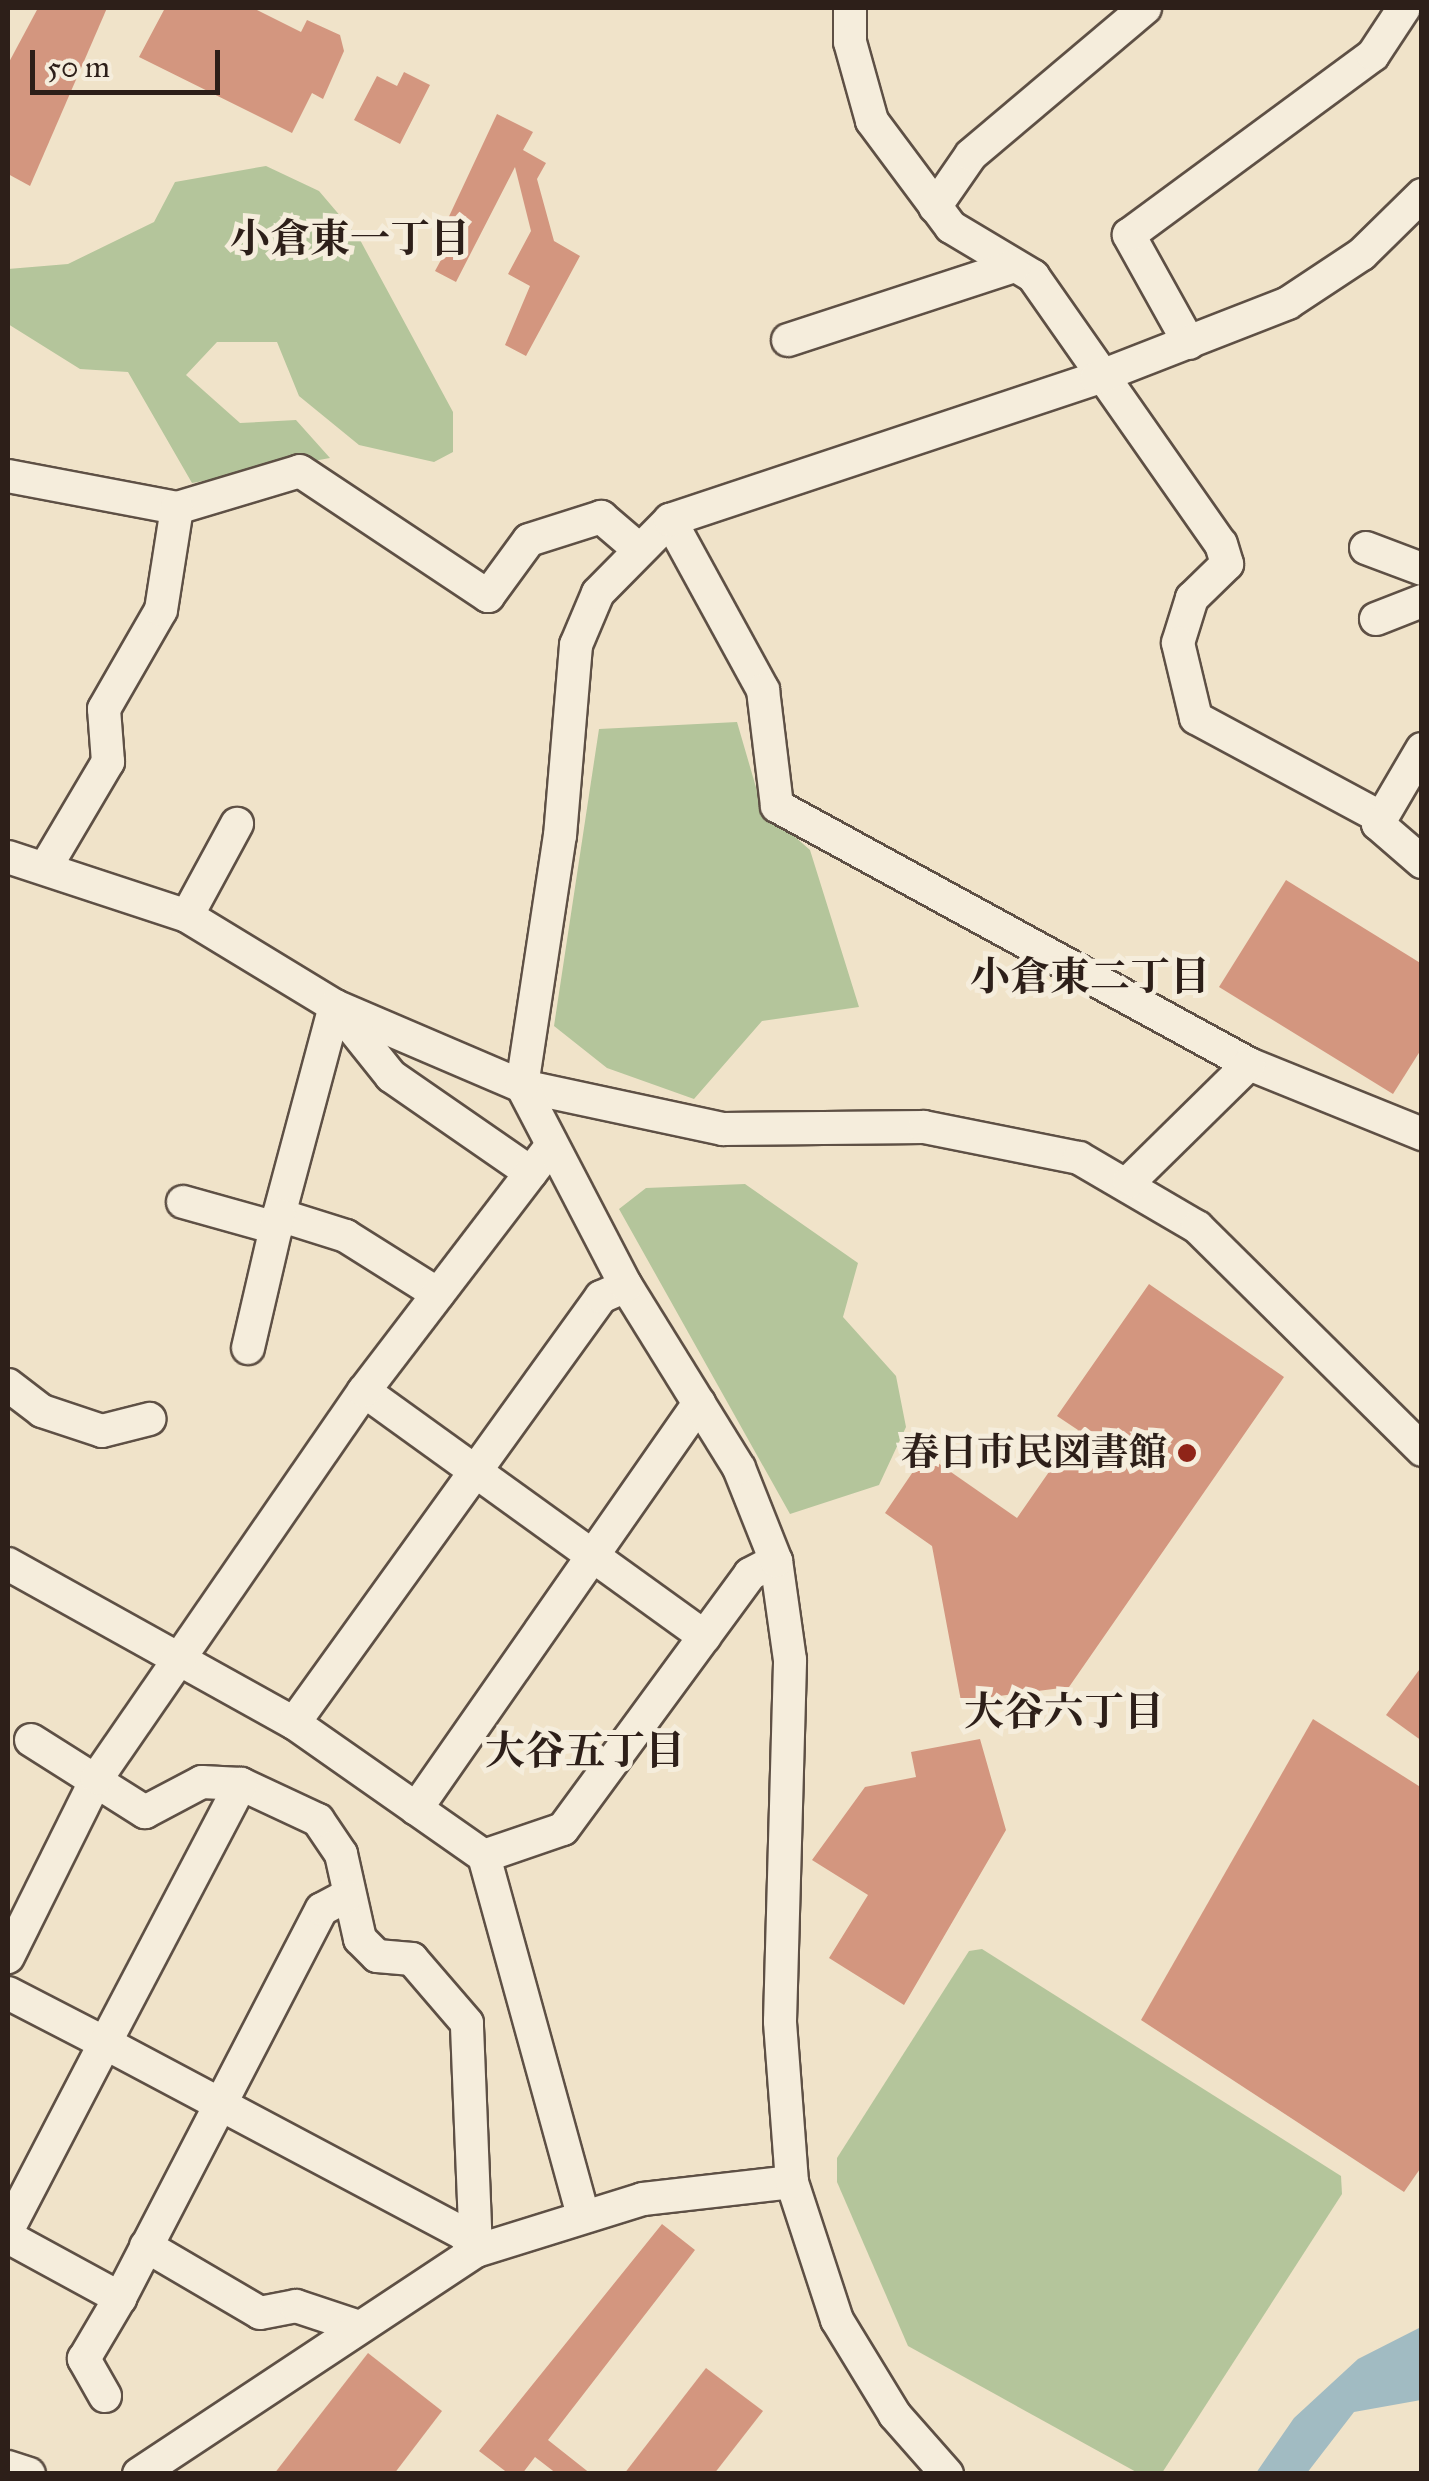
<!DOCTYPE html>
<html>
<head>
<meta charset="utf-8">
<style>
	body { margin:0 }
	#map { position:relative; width:1429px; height:2481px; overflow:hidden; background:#f0e3c9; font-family:"IM FELL Great Primer","Noto Serif JP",serif }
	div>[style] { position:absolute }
	.green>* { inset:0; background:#b4c59b }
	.water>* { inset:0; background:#a1bbc2 }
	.building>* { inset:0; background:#d3967f }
	.roads { filter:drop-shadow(2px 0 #5e5045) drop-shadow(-2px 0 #5e5045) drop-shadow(0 2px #5e5045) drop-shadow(0 -2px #5e5045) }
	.minor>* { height:32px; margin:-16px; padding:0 16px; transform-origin:16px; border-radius:16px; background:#f5eddc }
	.dots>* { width:28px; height:28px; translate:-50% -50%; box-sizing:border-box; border:5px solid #f5eddc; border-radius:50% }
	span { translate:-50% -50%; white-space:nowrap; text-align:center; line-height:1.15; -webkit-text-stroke:10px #f5eddc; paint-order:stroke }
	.poi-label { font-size:38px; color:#2d1f19; font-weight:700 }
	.right { translate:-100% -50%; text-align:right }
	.neighbourhood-label { font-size:40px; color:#2d1f19; font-weight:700 }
	.frame { position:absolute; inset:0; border:10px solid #2d1f19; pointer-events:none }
	.scale { position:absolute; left:30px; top:50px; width:190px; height:45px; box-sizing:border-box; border:5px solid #2d1f19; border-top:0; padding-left:12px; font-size:30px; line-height:35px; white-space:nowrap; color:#2d1f19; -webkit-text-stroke:8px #f5eddc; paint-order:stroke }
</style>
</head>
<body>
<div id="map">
	<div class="green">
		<i style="clip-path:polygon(266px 166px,319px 191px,359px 238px,453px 412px,453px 452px,434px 462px,359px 445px,299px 396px,277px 342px,217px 342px,186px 375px,240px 423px,296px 420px,330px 458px,192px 483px,128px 372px,80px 369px,8px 324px,8px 269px,68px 264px,154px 222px,175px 182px)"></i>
		<i style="clip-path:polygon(737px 722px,762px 808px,810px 850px,859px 1007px,762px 1021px,694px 1099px,607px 1068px,554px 1026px,599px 729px)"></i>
		<i style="clip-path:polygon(745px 1184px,858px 1263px,843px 1317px,896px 1376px,906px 1427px,879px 1485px,790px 1514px,619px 1209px,646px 1188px)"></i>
		<i style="clip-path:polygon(982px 1949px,1341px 2176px,1342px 2194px,1162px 2473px,1138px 2473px,908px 2346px,837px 2182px,837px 2158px,969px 1951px)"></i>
	</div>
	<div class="water">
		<i style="clip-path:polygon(1421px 2327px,1421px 2400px,1354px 2412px,1307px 2473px,1256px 2473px,1294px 2418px,1358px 2359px)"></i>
	</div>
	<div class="building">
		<i style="clip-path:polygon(38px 8px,107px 8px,30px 186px,8px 174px,8px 64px)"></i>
		<i style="clip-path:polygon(165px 8px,253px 8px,301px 32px,307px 20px,340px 35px,344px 51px,323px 99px,312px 93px,292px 133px,139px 57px)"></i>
		<i style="clip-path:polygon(404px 72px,430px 85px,400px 144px,354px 120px,377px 76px,397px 86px)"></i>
		<i style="clip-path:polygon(497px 114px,533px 132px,523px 150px,546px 163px,537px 179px,554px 241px,580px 256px,526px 356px,505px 345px,530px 286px,508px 274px,531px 231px,515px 167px,456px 282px,435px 271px,448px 247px,437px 242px)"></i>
		<i style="clip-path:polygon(1286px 880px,1422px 964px,1422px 1048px,1393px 1094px,1219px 987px)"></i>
		<i style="clip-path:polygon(1149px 1284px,1284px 1377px,1069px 1687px,961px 1701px,932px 1546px,885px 1513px,925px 1454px,1017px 1518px,1078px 1430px,1057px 1416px)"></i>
		<i style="clip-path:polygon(1422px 1666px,1422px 1741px,1386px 1715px)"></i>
		<i style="clip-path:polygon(1313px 1719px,1422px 1788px,1422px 2166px,1404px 2192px,1141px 2020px)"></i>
		<i style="clip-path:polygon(980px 1739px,1006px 1830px,904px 2005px,829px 1958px,868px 1895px,812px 1860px,865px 1787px,916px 1777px,911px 1752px)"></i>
		<i style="clip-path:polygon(662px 2224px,695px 2250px,548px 2440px,591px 2474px,557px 2474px,535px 2457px,522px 2474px,509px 2474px,479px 2451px)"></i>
		<i style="clip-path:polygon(368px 2353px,442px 2411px,394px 2474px,274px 2474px)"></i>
		<i style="clip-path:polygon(706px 2368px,763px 2411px,714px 2474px,624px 2474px)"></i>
	</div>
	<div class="roads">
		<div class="minor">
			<i style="left:850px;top:8px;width:34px;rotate:90deg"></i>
			<i style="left:850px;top:42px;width:82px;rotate:74.4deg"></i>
			<i style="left:872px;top:121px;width:132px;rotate:53.3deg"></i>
			<i style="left:951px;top:227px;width:96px;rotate:30.9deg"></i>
			<i style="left:1033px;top:276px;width:327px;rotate:55deg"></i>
			<i style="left:1221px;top:544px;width:21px;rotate:73deg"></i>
			<i style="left:1227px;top:564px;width:49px;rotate:135.8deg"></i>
			<i style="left:1192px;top:598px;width:47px;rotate:107.3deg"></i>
			<i style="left:1178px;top:643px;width:77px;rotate:76.5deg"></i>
			<i style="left:1196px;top:718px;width:211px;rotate:28.3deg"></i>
			<i style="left:935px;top:207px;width:63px;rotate:-55.3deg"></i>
			<i style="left:971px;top:155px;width:228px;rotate:-40.2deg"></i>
			<i style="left:788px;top:340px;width:238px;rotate:-18.1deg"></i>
			<i style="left:1189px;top:343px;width:124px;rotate:-119.1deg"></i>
			<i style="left:1129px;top:235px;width:303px;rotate:-36.4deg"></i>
			<i style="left:1373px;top:55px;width:56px;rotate:-56.6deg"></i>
			<i style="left:8px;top:476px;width:172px;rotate:10.7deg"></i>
			<i style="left:177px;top:508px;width:128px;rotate:-16.7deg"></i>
			<i style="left:300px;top:471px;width:226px;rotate:33.6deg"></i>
			<i style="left:488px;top:596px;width:69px;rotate:-53.8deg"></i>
			<i style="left:529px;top:540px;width:76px;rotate:-17.7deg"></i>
			<i style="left:601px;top:517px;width:45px;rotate:40.5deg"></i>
			<i style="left:670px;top:520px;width:194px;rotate:61.3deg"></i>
			<i style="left:763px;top:690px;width:117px;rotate:83.1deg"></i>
			<i style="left:777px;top:806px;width:538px;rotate:28.66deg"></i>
			<i style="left:1249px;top:1064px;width:187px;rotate:22deg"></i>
			<i style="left:1366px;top:548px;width:60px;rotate:20.6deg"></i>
			<i style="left:1376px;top:619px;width:49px;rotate:-21.4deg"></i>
			<i style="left:1422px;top:749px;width:87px;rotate:120.4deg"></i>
			<i style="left:1378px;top:824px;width:58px;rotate:40.8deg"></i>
			<i style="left:8px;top:857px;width:188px;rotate:18.2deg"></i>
			<i style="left:187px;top:916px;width:173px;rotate:31.3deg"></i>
			<i style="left:335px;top:1006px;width:203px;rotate:23.2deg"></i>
			<i style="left:522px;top:1086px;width:206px;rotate:12.1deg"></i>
			<i style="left:723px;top:1129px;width:201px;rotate:-0.6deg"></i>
			<i style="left:924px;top:1127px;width:158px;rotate:11.3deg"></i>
			<i style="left:1079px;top:1158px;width:137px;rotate:30.3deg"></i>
			<i style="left:1197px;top:1227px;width:317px;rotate:44.7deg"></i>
			<i style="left:47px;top:865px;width:120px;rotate:-59.4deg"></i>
			<i style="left:108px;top:762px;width:53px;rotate:-94.3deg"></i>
			<i style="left:104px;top:709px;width:114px;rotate:-60.1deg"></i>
			<i style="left:161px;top:610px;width:103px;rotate:-81.1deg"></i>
			<i style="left:187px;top:916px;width:105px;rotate:-61.5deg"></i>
			<i style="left:1129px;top:1182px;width:168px;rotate:-44.5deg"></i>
			<i style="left:183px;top:1202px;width:97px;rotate:15.6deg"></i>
			<i style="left:438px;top:1294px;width:109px;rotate:-147.8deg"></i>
			<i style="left:346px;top:1236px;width:70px;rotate:-162.6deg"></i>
			<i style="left:279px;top:1215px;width:216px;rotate:-75deg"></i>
			<i style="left:335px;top:1006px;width:90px;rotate:51.3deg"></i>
			<i style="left:391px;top:1076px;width:170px;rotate:34.7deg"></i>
			<i style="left:248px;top:1348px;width:137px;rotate:-76.9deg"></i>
			<i style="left:8px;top:1385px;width:43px;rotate:37.4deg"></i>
			<i style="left:42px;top:1411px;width:63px;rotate:18.4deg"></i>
			<i style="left:102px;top:1431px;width:49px;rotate:-14.3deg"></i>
			<i style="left:364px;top:1391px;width:420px;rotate:35.8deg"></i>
			<i style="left:8px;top:1564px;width:327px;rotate:29.1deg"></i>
			<i style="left:294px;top:1723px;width:232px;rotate:35deg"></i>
			<i style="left:484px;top:1856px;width:373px;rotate:74.6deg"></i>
			<i style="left:294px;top:1723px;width:525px;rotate:-54.22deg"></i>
			<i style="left:601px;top:1297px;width:27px;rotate:-24deg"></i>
			<i style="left:31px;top:1740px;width:135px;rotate:32.3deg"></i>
			<i style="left:145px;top:1812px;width:64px;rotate:-27.8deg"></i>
			<i style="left:202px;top:1782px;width:39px;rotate:3deg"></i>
			<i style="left:416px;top:1809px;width:495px;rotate:-55.1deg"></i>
			<i style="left:484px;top:1856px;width:83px;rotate:-18.9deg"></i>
			<i style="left:563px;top:1829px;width:316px;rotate:-53.7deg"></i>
			<i style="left:750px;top:1574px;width:29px;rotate:-27deg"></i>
			<i style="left:8px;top:1957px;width:200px;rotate:-63.6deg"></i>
			<i style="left:97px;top:1778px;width:470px;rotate:-55.4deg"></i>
			<i style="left:364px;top:1391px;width:305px;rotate:-52.6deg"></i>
			<i style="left:8px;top:1993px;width:109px;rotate:27.3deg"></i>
			<i style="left:105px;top:2043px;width:405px;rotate:28deg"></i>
			<i style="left:463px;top:2233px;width:22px;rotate:54deg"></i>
			<i style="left:476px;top:2251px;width:228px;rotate:-92.3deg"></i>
			<i style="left:467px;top:2023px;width:84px;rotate:-130.7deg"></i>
			<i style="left:412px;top:1959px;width:35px;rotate:-175deg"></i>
			<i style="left:377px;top:1956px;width:24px;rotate:-135deg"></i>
			<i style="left:360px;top:1939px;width:87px;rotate:-102.6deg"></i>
			<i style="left:341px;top:1854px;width:41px;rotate:-124.1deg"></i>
			<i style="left:318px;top:1820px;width:85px;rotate:-154.9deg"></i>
			<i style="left:241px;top:1784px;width:293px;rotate:117.7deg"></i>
			<i style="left:105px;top:2043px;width:210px;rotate:117.5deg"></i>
			<i style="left:8px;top:2237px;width:128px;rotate:28.6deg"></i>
			<i style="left:120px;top:2298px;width:438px;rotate:-62.6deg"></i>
			<i style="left:322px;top:1909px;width:27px;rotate:-28deg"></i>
			<i style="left:146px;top:2246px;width:132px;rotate:30.4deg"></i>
			<i style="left:260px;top:2313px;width:37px;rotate:-11deg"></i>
			<i style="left:296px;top:2306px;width:63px;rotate:18.4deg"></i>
			<i style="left:105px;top:2396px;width:43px;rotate:-119.6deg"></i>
			<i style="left:84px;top:2359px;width:71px;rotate:-59.5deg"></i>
			<i style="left:8px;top:2467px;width:22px;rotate:18deg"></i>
			<i style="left:139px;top:2474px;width:404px;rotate:-33.5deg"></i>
			<i style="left:476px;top:2251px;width:175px;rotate:-17.3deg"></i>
			<i style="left:643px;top:2199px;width:150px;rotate:-6.5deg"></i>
			<i style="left:947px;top:2474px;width:79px;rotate:-131.4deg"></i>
			<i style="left:895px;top:2415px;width:111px;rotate:-121.4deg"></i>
			<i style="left:837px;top:2320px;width:145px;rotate:-108.1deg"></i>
			<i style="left:792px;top:2182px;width:161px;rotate:-94.3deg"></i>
			<i style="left:780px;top:2021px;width:361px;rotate:-88.4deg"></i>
			<i style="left:790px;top:1660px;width:100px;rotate:-98deg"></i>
			<i style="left:776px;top:1561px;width:100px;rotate:-111.7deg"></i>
			<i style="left:739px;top:1468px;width:214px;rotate:-121.8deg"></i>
			<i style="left:626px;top:1286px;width:225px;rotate:-117.5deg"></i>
			<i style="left:522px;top:1086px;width:253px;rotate:-81.4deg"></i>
			<i style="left:560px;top:836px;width:192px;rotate:-85.2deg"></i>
			<i style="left:576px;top:645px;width:56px;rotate:-67.1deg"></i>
			<i style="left:598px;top:593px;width:103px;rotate:-45.4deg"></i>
			<i style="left:670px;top:520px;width:449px;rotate:-18.4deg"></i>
			<i style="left:1096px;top:378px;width:206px;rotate:-21.3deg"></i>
			<i style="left:1288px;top:303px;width:89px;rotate:-33.5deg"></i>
			<i style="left:1362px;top:254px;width:84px;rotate:-44.5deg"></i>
		</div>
	</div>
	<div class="dots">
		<i style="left:1187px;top:1453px;background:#8f2418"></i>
	</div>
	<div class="poi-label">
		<span class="right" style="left:1167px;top:1453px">春日市民図書館</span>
	</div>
	<div class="neighbourhood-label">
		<span style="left:350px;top:239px">小倉東一丁目</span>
		<span style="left:1090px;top:977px">小倉東二丁目</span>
		<span style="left:1064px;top:1712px">大谷六丁目</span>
		<span style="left:585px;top:1751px">大谷五丁目</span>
	</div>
	<div class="frame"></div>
	<div class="scale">50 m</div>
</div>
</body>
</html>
